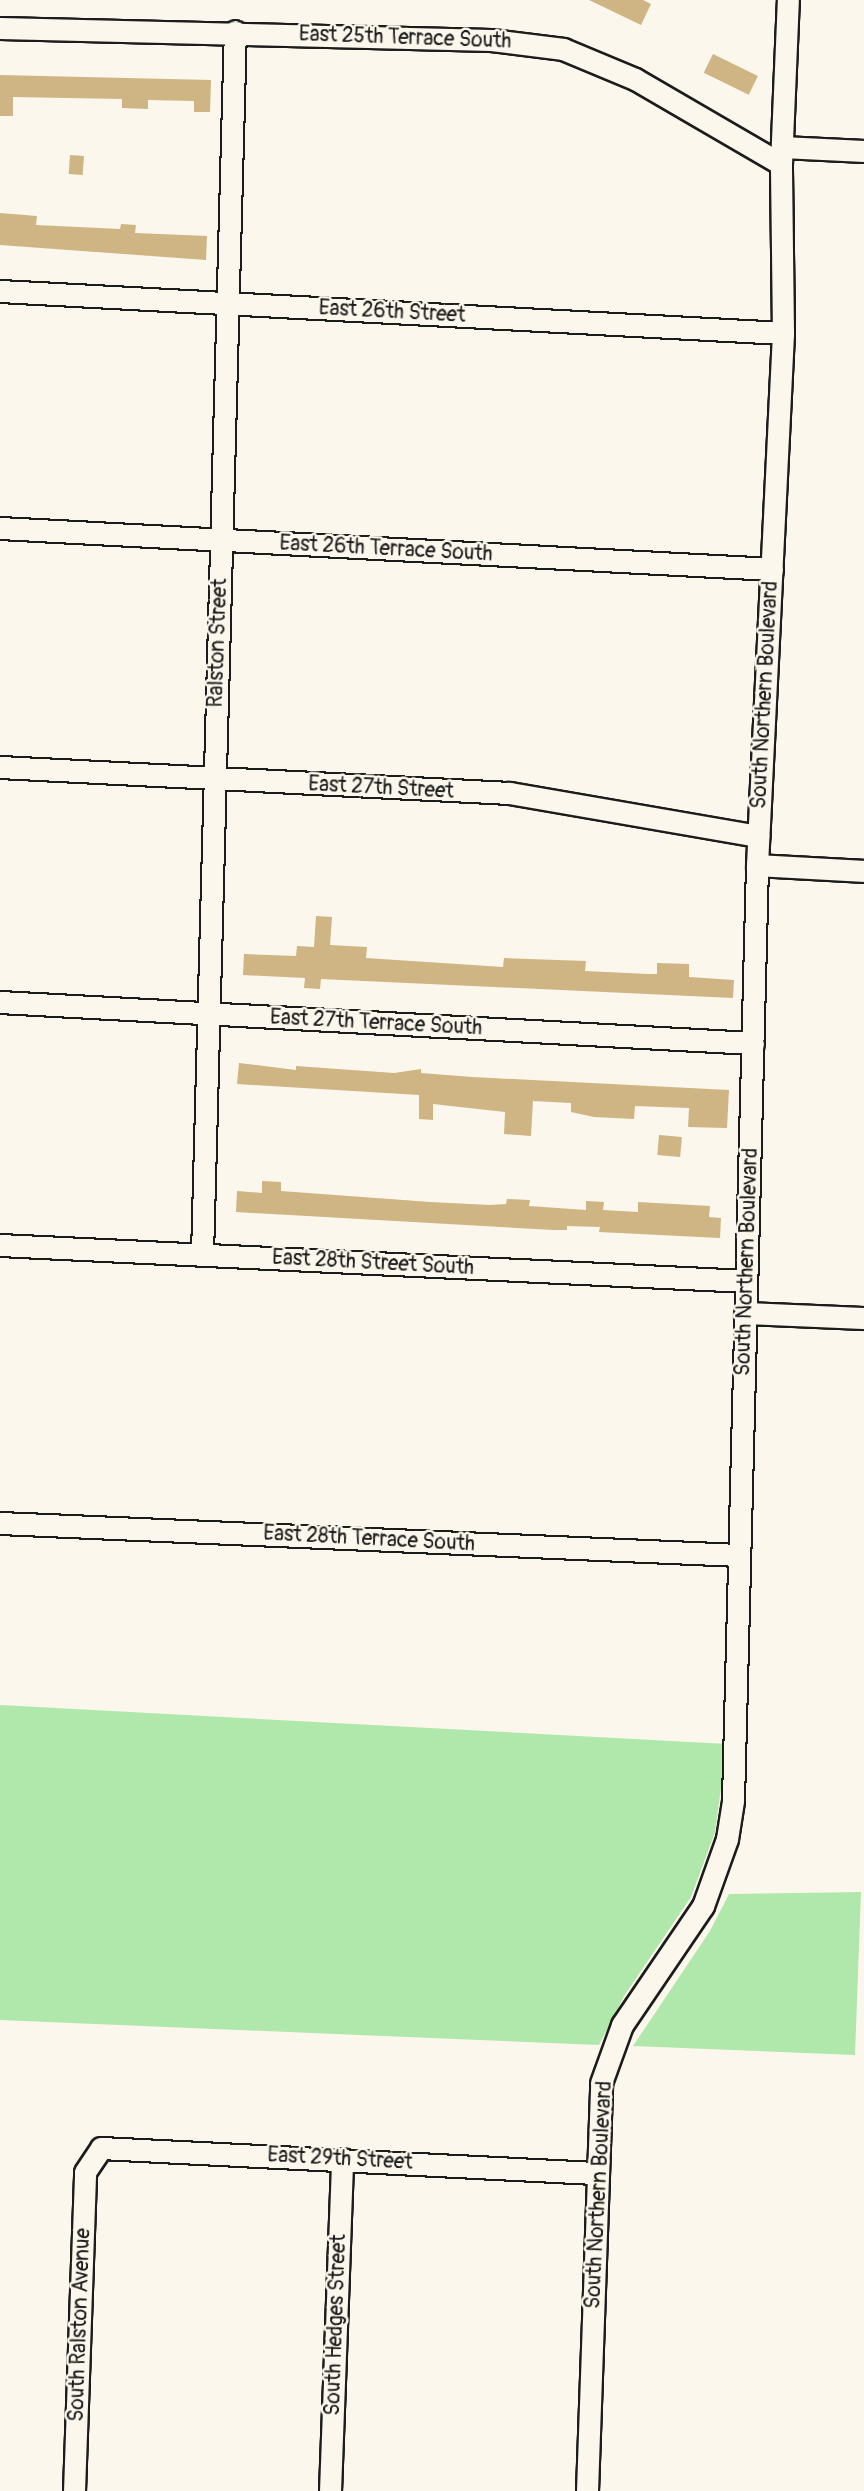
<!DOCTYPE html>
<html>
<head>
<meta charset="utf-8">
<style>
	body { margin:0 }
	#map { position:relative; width:864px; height:2491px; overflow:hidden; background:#fbf7ec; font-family:Pangolin,sans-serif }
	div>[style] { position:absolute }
	.green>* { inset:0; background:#b0e7aa }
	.building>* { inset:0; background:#cfb484; transform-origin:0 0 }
	.roads { filter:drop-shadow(2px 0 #1c1c1c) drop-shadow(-2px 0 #1c1c1c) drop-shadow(0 2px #1c1c1c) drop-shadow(0 -2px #1c1c1c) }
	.minor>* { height:21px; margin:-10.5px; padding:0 10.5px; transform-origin:10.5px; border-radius:10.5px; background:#fbf7ec }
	span { translate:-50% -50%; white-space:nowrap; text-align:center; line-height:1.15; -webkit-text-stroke:5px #fbf7ec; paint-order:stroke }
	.street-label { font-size:21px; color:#1c1c1c }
</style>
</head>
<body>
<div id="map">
	<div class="green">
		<i style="clip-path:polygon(0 1705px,727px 1744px,715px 1832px,691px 1897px,624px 1996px,599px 2045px,0 2020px)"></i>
		<i style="clip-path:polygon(861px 1892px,855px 2055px,633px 2046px,710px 1931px,729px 1894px)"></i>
	</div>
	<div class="building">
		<i style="clip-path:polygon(589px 0,643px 0,651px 4px,641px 25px)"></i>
		<i style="left:713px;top:54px;width:50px;height:21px;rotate:26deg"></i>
		<i style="clip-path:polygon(0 75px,211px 80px,210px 112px,194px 112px,194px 101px,148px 100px,148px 109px,122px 108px,122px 99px,13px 97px,13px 116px,0 116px)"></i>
		<i style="left:70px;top:155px;width:14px;height:19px;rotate:4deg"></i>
		<i style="clip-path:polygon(0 213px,37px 216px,36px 225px,120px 229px,121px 224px,136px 225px,135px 233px,207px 236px,206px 260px,0 245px)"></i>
		<i style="clip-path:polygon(316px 916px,332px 917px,330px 945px,367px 947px,366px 958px,503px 967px,504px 958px,586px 961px,585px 971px,648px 974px,657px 974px,657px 963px,689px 964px,689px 977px,734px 980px,733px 998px,321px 979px,320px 989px,304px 988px,305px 978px,243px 975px,244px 954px,296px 956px,297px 946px,314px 947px)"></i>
		<i style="clip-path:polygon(239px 1063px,296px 1070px,296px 1066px,394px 1073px,421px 1069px,421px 1073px,472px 1077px,729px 1090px,727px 1128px,688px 1127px,689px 1108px,635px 1106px,634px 1119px,594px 1117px,571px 1112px,571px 1103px,533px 1101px,531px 1136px,504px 1134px,505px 1112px,433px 1104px,433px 1120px,419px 1119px,419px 1095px,237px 1084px)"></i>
		<i style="left:659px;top:1135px;width:23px;height:20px;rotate:5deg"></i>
		<i style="clip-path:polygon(262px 1181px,281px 1182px,281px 1191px,430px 1202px,490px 1205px,506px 1204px,507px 1199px,530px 1200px,529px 1206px,586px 1210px,586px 1201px,604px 1202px,603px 1210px,638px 1212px,638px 1202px,710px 1206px,709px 1217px,721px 1218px,720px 1238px,599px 1232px,600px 1227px,567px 1226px,567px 1230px,554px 1230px,236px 1212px,237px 1191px,262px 1193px)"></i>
	</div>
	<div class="roads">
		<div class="minor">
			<i style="left:0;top:28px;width:491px;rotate:1.4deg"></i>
			<i style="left:491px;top:40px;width:73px;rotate:7.1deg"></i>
			<i style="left:563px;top:49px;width:78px;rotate:22.6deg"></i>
			<i style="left:635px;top:79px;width:169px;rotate:30.2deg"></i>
			<i style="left:782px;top:147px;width:82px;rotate:2.8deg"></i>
			<i style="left:0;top:291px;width:784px;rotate:3.07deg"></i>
			<i style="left:0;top:528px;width:773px;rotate:3.04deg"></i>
			<i style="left:0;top:767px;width:510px;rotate:2.92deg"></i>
			<i style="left:509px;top:793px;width:253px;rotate:9.8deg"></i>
			<i style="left:757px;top:865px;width:107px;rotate:3.2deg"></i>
			<i style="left:0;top:1002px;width:754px;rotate:3.12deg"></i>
			<i style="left:0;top:1245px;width:747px;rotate:2.76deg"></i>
			<i style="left:202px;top:1255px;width:1224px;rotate:-88.46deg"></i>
			<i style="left:745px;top:1313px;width:119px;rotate:2.4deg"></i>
			<i style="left:0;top:1523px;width:740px;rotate:2.48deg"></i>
			<i style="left:74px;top:2491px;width:319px;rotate:-88deg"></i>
			<i style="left:85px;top:2172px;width:29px;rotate:-56deg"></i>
			<i style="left:101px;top:2148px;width:496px;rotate:2.9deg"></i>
			<i style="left:330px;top:2491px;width:332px;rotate:-87.9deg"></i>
			<i style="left:587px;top:2491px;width:408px;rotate:-88deg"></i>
			<i style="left:601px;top:2083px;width:62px;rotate:-70.1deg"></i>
			<i style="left:622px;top:2025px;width:144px;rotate:-55.8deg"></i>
			<i style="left:703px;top:1906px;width:71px;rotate:-70.3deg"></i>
			<i style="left:727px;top:1839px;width:39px;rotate:-81deg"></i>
			<i style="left:733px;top:1800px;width:935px;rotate:-88.53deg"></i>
			<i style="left:757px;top:865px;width:533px;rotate:-87.2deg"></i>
			<i style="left:783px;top:333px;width:169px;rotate:-90.7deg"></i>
			<i style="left:781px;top:164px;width:164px;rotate:-87.6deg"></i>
		</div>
	</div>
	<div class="street-label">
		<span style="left:405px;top:38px;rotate:2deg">East 25th Terrace South</span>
		<span style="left:392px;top:312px;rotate:3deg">East 26th Street</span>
		<span style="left:386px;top:549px;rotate:3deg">East 26th Terrace South</span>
		<span style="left:218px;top:643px;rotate:-88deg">Ralston Street</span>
		<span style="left:765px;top:695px;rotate:-87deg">South Northern Boulevard</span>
		<span style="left:381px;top:788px;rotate:3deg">East 27th Street</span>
		<span style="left:376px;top:1023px;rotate:3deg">East 27th Terrace South</span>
		<span style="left:747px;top:1262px;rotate:-88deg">South Northern Boulevard</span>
		<span style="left:373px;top:1263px;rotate:3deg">East 28th Street South</span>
		<span style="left:369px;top:1539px;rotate:3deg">East 28th Terrace South</span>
		<span style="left:340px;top:2159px;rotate:3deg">East 29th Street</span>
		<span style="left:599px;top:2195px;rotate:-87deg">South Northern Boulevard</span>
		<span style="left:80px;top:2325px;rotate:-88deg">South Ralston Avenue</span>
		<span style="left:336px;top:2325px;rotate:-88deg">South Hedges Street</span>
	</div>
</div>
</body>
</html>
